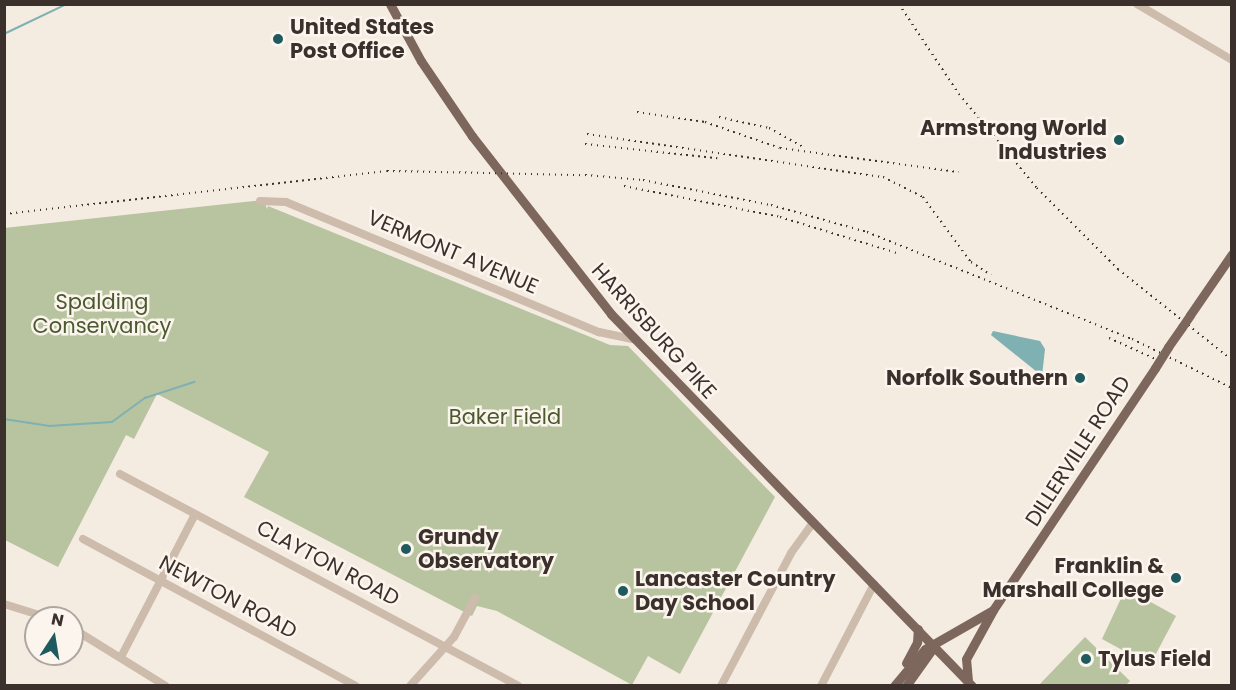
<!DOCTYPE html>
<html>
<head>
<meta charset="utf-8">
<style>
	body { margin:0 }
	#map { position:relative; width:1236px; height:690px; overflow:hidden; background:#f4ebe1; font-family:Poppins,sans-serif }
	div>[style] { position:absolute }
	.green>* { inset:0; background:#b8c4a0 }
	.water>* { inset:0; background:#7fb0b2 }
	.stream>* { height:1.5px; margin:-0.75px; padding:0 0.75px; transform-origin:0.75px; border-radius:0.75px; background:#7fb0b2 }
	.minor>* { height:8px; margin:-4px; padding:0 4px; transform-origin:4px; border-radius:4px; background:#cdbbac }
	.major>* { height:9px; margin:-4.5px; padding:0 4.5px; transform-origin:4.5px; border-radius:4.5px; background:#7d675c }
	.rail>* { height:1.5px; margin-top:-0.75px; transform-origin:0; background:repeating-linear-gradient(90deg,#3b302b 0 1.5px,transparent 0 6px) }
	.major-bridge>* { height:9px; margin:-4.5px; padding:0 4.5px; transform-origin:4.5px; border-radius:4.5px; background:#7d675c }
	.dots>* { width:16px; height:16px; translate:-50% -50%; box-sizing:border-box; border:3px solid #fbf5ee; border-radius:50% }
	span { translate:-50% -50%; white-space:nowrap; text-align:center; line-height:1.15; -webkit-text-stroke:5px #fbf5ee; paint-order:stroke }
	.poi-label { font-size:21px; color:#3b302b; font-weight:700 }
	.left { translate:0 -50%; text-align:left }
	.right { translate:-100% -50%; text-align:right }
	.street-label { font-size:21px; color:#3b302b }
	.park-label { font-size:21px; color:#4a5a2e }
	.frame { position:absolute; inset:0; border:6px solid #3b302b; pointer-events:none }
	.north { position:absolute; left:24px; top:606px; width:60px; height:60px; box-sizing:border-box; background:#fbf5ee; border:2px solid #aea6a0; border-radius:50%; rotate:12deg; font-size:16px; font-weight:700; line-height:24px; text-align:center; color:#3b302b }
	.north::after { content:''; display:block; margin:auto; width:21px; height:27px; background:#1f5a5e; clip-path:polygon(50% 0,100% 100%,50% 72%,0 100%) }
</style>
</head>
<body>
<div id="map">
	<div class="green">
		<i style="clip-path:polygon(264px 200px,267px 209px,268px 206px,610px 345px,628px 346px,775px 497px,680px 674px,648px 656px,632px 685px,497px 611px,477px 606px,472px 616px,244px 497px,269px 452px,157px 394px,134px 439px,126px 435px,58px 567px,5px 540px,4px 228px)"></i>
		<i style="clip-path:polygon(1129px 590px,1176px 616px,1150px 665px,1102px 639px,1124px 592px)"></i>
		<i style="clip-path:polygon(1085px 637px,1130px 681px,1126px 685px,1039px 685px)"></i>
	</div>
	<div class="water">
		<i style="clip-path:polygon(993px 331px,1040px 341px,1045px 349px,1042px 376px,991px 335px)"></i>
	</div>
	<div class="stream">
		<i style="left:4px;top:34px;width:70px;rotate:-25.5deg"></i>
		<i style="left:4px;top:419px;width:46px;rotate:8.8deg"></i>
		<i style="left:49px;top:426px;width:63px;rotate:-3.6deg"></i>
		<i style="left:112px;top:422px;width:41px;rotate:-36deg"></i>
		<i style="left:145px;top:398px;width:52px;rotate:-18.1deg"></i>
	</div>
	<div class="minor">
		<i style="left:1137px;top:4px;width:110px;rotate:30.5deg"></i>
		<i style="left:260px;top:201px;width:26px;rotate:2deg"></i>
		<i style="left:286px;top:202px;width:339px;rotate:22.6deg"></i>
		<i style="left:599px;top:332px;width:35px;rotate:12deg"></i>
		<i style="left:120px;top:474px;width:451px;rotate:28deg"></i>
		<i style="left:83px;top:539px;width:310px;rotate:28.3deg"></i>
		<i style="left:4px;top:604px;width:47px;rotate:17.3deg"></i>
		<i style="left:72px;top:628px;width:110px;rotate:31.7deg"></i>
		<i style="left:121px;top:657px;width:161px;rotate:-62.6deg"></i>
		<i style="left:410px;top:686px;width:66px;rotate:-48.1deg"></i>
		<i style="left:454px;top:637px;width:44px;rotate:-61.7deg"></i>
		<i style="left:721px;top:686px;width:150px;rotate:-62.2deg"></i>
		<i style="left:791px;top:553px;width:37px;rotate:-54deg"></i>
		<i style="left:821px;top:686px;width:115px;rotate:-62.5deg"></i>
	</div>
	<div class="major">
		<i style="left:390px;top:4px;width:65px;rotate:61.5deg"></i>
		<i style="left:421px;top:61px;width:91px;rotate:55.8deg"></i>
		<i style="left:472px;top:136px;width:226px;rotate:52deg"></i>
		<i style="left:611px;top:314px;width:518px;rotate:45.86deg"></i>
		<i style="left:1190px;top:315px;width:74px;rotate:-55.5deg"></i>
		<i style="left:1168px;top:347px;width:24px;rotate:-55deg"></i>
		<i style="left:906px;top:663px;width:24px;rotate:-62deg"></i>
		<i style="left:917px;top:642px;width:13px;rotate:-86deg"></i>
		<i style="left:968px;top:681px;width:22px;rotate:-95deg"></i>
		<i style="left:966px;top:659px;width:56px;rotate:-61.1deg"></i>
		<i style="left:894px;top:686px;width:48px;rotate:-50deg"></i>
		<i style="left:925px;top:649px;width:78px;rotate:-29.8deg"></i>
		<i style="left:993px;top:610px;width:291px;rotate:-56.2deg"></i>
		<i style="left:906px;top:686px;width:43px;rotate:-54.5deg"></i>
	</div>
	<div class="rail">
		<i style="left:899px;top:4px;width:108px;rotate:56.3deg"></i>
		<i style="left:959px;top:94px;width:122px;rotate:50.3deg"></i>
		<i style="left:1037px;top:188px;width:115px;rotate:45deg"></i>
		<i style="left:1118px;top:269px;width:146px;rotate:38.6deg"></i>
		<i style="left:637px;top:112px;width:69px;rotate:8.4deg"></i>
		<i style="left:705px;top:122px;width:79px;rotate:19.1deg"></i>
		<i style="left:780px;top:148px;width:180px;rotate:7.7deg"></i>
		<i style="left:719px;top:117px;width:51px;rotate:12.4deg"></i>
		<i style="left:769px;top:128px;width:39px;rotate:29deg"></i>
		<i style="left:587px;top:134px;width:299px;rotate:8.3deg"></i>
		<i style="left:883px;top:177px;width:45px;rotate:26.6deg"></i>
		<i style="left:923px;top:197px;width:81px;rotate:53.6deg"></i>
		<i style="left:971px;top:262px;width:24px;rotate:33deg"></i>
		<i style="left:585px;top:144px;width:133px;rotate:6.1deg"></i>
		<i style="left:624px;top:186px;width:159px;rotate:11.2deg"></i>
		<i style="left:780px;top:217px;width:122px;rotate:17.1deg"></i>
		<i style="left:4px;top:214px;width:385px;rotate:-6.4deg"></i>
		<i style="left:387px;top:171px;width:198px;rotate:1.2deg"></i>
		<i style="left:585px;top:175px;width:58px;rotate:4.9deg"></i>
		<i style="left:643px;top:180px;width:130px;rotate:11.1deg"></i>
		<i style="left:771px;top:205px;width:100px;rotate:15.7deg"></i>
		<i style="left:867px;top:232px;width:286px;rotate:22deg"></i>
		<i style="left:1132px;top:339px;width:111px;rotate:26.1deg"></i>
		<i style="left:1109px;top:338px;width:54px;rotate:24.2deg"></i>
	</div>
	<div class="major-bridge">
		<i style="left:1182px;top:327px;width:14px;rotate:-56deg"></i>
		<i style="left:1155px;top:368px;width:25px;rotate:-58deg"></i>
	</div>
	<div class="dots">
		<i style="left:278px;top:39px;background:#1f5a5e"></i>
		<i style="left:1119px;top:140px;background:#1f5a5e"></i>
		<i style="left:1080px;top:378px;background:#1f5a5e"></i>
		<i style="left:406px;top:549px;background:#1f5a5e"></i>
		<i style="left:1176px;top:578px;background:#1f5a5e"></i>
		<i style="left:623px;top:591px;background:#1f5a5e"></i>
		<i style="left:1086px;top:659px;background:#1f5a5e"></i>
	</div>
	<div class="poi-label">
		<span class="left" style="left:290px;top:39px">United States<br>Post Office</span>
		<span class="right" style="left:1107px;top:140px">Armstrong World<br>Industries</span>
		<span class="right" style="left:1068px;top:378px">Norfolk Southern</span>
		<span class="left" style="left:418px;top:549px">Grundy<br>Observatory</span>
		<span class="right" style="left:1164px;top:578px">Franklin &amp;<br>Marshall College</span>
		<span class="left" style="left:635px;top:591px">Lancaster Country<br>Day School</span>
		<span class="left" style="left:1098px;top:659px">Tylus Field</span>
	</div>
	<div class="street-label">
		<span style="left:453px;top:252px;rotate:23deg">VERMONT AVENUE</span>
		<span style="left:654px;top:331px;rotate:48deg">HARRISBURG PIKE</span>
		<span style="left:1078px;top:451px;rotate:-57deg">DILLERVILLE ROAD</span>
		<span style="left:328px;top:563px;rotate:28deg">CLAYTON ROAD</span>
		<span style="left:228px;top:597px;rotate:28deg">NEWTON ROAD</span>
	</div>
	<div class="park-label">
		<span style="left:102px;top:314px">Spalding<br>Conservancy</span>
		<span style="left:505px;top:417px">Baker Field</span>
	</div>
	<div class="frame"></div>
	<div class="north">N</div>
</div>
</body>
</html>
